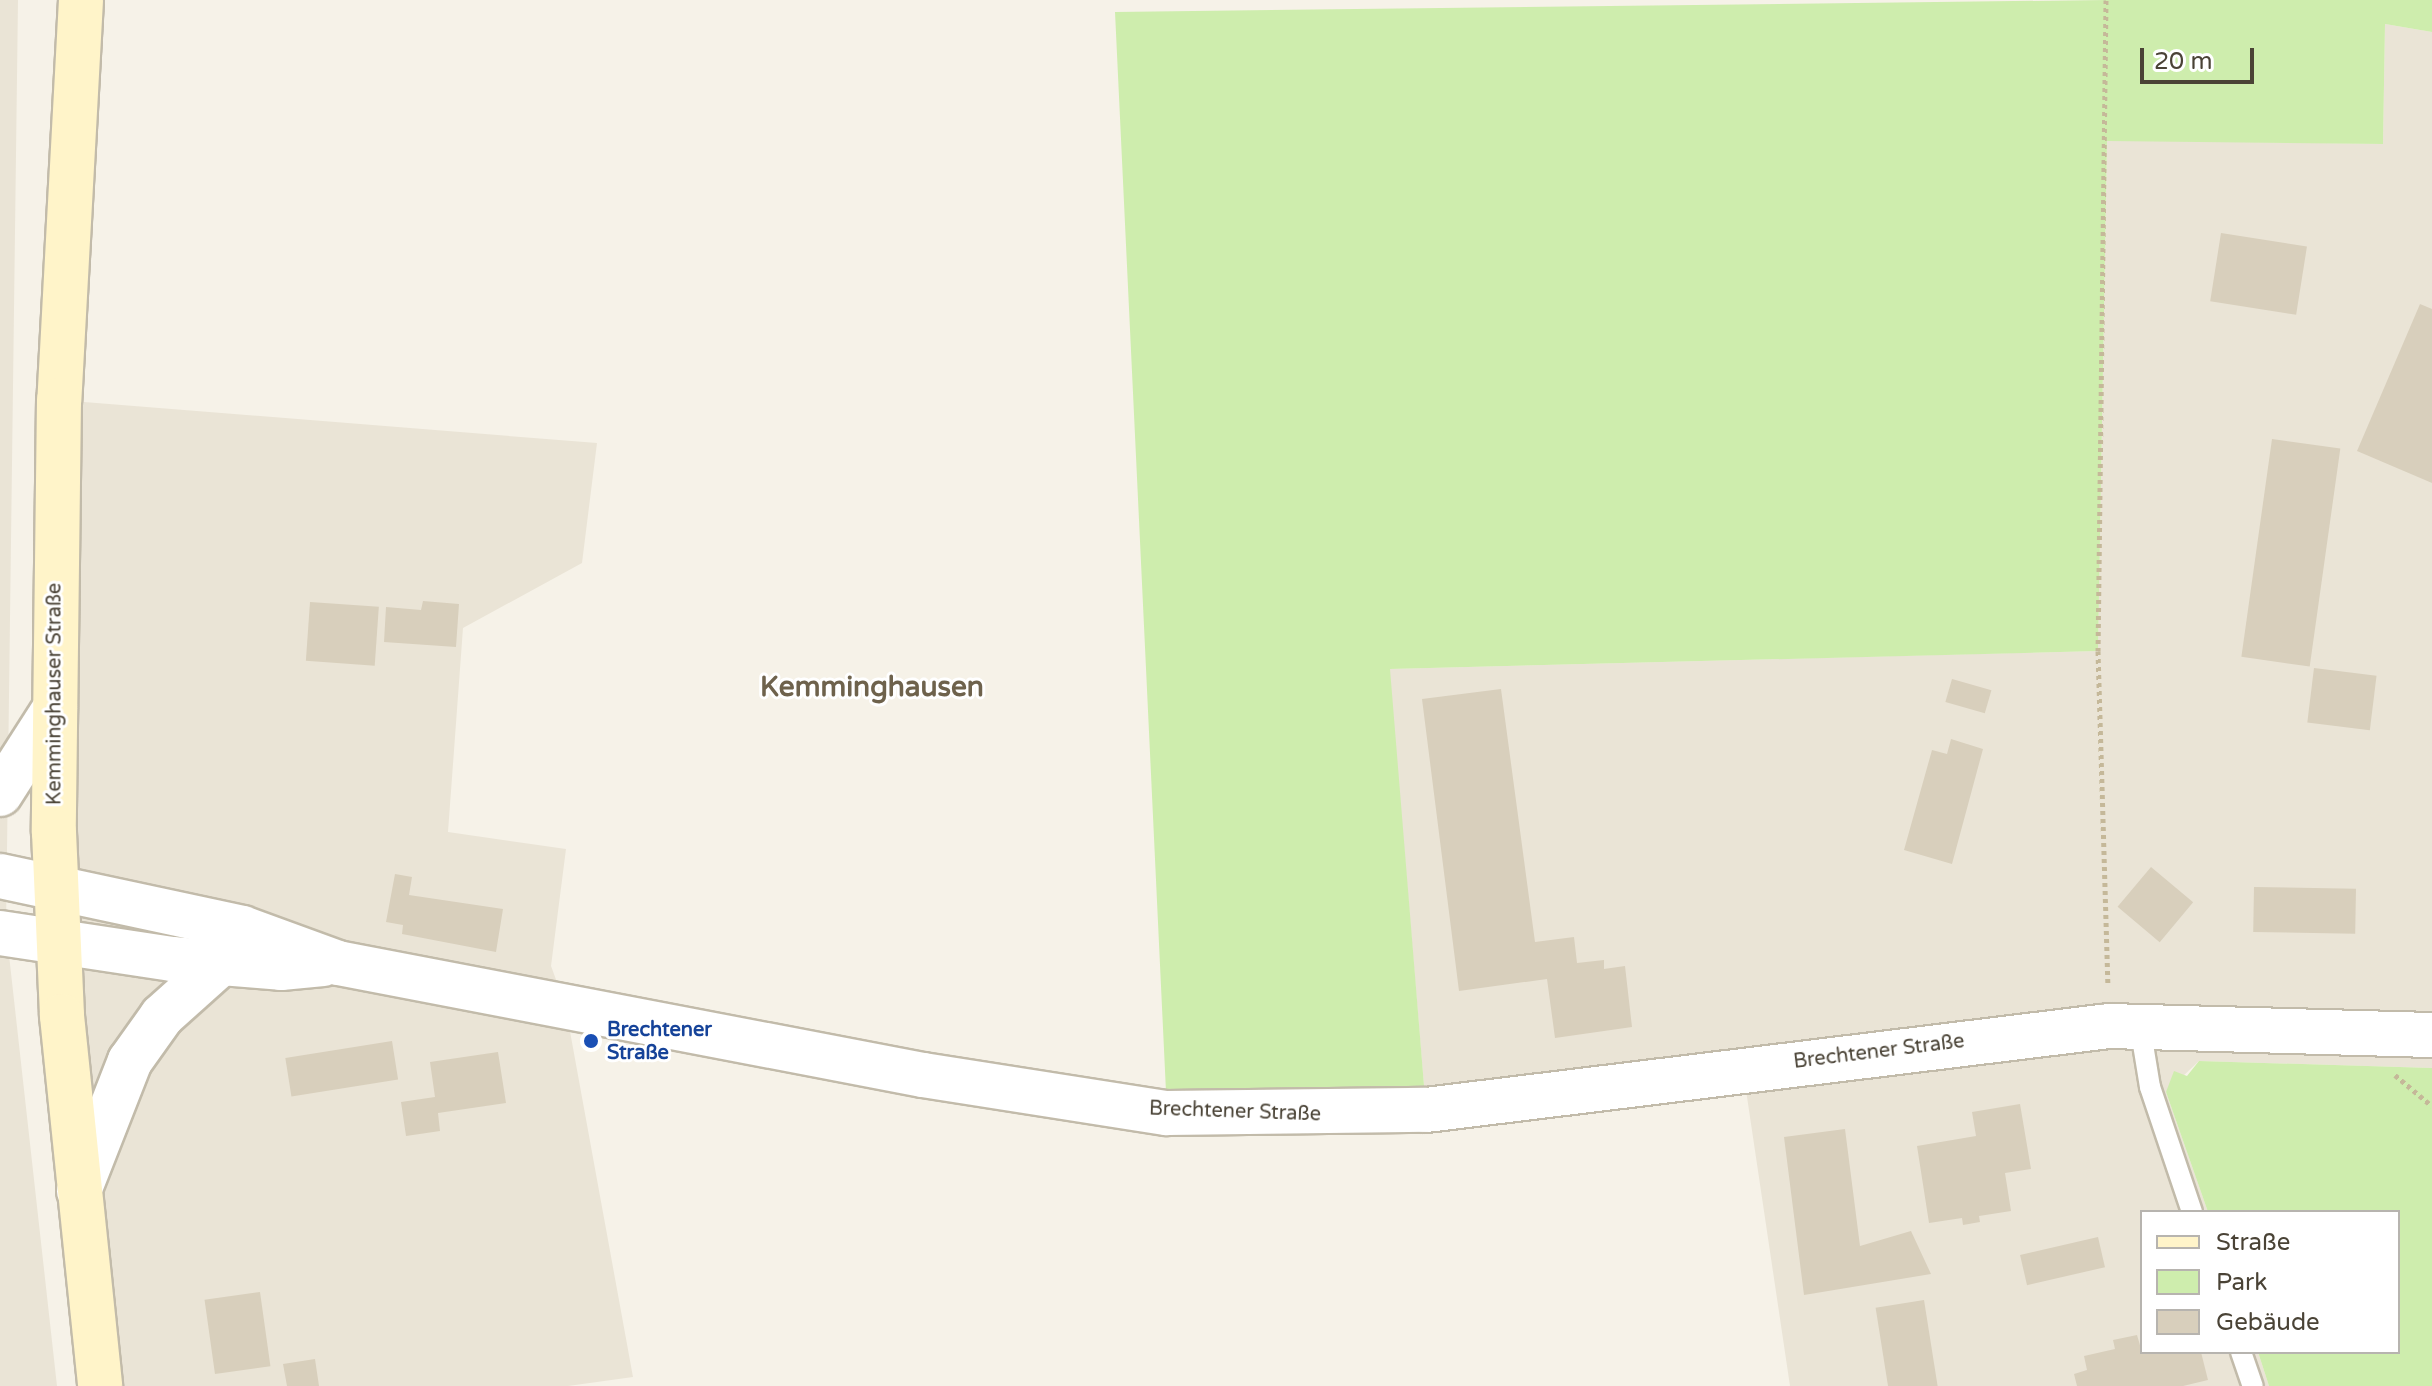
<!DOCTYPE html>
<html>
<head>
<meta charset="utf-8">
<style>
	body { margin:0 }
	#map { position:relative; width:2432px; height:1386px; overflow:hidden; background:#f6f2e8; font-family:"Varela Round",sans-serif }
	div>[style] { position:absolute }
	.residential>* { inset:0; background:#eae4d6 }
	.green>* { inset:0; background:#ceedad }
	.building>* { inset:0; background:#d8cfbc; transform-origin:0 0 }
	.path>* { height:5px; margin-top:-2.5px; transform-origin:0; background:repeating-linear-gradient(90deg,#c5b899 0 4px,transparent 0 8px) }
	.roads { filter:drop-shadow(2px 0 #c2bbaa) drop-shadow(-2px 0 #c2bbaa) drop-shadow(0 2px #c2bbaa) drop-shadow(0 -2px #c2bbaa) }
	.service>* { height:20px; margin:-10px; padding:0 10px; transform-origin:10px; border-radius:10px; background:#fff }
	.tertiary>* { height:44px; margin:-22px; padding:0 22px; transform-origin:22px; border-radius:22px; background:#fff }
	.secondary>* { height:44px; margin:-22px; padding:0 22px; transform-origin:22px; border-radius:22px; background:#fff4c9 }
	.dots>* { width:22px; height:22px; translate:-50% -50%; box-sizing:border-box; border:4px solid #fff; border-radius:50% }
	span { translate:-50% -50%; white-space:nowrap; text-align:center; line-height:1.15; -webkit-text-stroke:6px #fff; paint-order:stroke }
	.street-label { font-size:20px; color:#4a4336 }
	.transit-label { font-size:20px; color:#164399; font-weight:700 }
	.left { translate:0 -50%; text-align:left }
	.district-label { font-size:28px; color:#6e624c; font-weight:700 }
	.legend { position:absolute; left:2140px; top:1210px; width:260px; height:144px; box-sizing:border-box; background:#fff; border:2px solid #b7b4af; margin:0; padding:10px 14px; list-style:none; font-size:24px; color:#4a4336 }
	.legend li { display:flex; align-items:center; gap:16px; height:40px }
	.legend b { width:40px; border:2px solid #b7b4af }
	.scale { position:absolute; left:2140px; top:48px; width:114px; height:36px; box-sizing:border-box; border:4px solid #4a4336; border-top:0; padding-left:10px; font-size:24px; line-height:28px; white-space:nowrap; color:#4a4336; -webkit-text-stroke:6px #fff; paint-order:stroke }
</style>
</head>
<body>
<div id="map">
	<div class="residential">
		<i style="clip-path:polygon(0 0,18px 0,6px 928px,57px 1386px,0 1386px)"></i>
		<i style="clip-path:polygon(2385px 24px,2432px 32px,2432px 1068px,2199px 1061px,2166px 1092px,2208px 1212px,2142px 1212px,2142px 1352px,2258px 1352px,2269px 1386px,1790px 1386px,1743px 1070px,1426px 1110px,1389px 669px,2098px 651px,2107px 140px,2383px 144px)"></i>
		<i style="clip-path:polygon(59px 400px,597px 443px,582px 563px,463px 628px,448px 832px,566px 849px,551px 966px,565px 1004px,633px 1377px,568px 1386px,100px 1386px,94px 1339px)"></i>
	</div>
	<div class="green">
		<i style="clip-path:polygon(2106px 0,2432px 0,2432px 32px,2385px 24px,2383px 144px,2107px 141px,2098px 651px,1390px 669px,1426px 1110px,1167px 1113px,1115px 12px)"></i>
		<i style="clip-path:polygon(2199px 1061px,2432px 1068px,2432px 1386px,2269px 1386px,2258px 1352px,2398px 1352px,2398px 1212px,2208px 1212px,2166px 1092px,2174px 1071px,2187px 1076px)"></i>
	</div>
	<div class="building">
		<i style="left:2221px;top:233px;width:87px;height:69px;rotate:9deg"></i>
		<i style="clip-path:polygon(2420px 304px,2432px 309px,2432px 483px,2357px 451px)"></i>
		<i style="left:2272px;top:439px;width:69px;height:220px;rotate:8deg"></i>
		<i style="clip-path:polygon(423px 601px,459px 604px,456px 647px,384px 642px,386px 607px,421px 610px)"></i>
		<i style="left:310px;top:602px;width:69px;height:59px;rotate:4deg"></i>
		<i style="left:2314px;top:668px;width:63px;height:55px;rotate:7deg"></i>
		<i style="left:1952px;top:679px;width:41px;height:24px;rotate:16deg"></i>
		<i style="clip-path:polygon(1501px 689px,1535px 942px,1574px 937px,1577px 963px,1604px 960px,1604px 969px,1625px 966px,1632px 1027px,1555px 1038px,1547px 979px,1459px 991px,1422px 699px)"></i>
		<i style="clip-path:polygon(1951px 739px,1983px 749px,1952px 864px,1904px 850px,1932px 750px,1947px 754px)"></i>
		<i style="left:2151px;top:867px;width:55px;height:52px;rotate:40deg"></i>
		<i style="clip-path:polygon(395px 874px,412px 877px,409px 895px,503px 909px,496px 952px,402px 934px,403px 925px,386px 922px)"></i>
		<i style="left:2254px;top:887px;width:102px;height:45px;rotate:1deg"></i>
		<i style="left:392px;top:1041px;width:39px;height:108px;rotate:81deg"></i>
		<i style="clip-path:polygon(498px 1052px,506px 1103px,438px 1113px,440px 1131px,406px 1136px,401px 1102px,435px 1097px,430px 1062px)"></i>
		<i style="clip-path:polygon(2020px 1104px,2031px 1169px,2005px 1173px,2011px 1211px,1979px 1216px,1980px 1222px,1963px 1225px,1962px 1218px,1929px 1223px,1917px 1146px,1976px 1136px,1972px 1112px)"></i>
		<i style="clip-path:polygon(1845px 1129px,1860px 1246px,1911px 1231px,1931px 1274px,1804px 1295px,1784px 1137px)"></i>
		<i style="left:2098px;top:1237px;width:31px;height:80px;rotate:77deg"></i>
		<i style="left:260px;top:1292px;width:75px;height:56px;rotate:82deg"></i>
		<i style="left:1924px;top:1300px;width:87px;height:49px;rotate:81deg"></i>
		<i style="clip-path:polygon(2137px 1335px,2142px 1352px,2201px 1352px,2208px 1380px,2183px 1386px,2077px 1386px,2074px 1374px,2087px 1370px,2084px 1356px,2115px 1349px,2113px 1340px)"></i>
		<i style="clip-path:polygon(315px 1359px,319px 1386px,287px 1386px,283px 1364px)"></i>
	</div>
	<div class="path">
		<i style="left:2106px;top:0;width:651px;rotate:90.7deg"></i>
		<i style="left:2098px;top:651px;width:334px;rotate:88.3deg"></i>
		<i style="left:2395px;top:1075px;width:48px;rotate:40deg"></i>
	</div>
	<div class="roads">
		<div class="service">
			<i style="left:2140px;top:1026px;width:62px;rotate:80.7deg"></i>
			<i style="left:2150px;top:1087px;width:132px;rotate:71.4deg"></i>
			<i style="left:2241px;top:1352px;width:36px;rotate:71deg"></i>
		</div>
		<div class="tertiary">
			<i style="left:0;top:794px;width:102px;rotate:-57.4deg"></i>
			<i style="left:0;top:876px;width:248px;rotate:12.1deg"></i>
			<i style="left:242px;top:928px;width:102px;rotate:20deg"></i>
			<i style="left:338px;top:963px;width:596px;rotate:10.84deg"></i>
			<i style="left:923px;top:1075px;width:247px;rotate:8.9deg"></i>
			<i style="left:1167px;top:1113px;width:259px;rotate:-0.7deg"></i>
			<i style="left:1426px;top:1110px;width:688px;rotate:-7.01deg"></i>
			<i style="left:2109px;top:1026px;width:323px;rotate:1.6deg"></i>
			<i style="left:0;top:933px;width:174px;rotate:8.6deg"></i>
			<i style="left:172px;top:959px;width:109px;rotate:4.7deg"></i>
			<i style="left:281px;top:968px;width:42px;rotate:-5.4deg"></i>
			<i style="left:79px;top:1191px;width:140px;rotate:-68.6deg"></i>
			<i style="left:130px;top:1061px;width:55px;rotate:-54.6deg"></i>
			<i style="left:162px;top:1016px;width:79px;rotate:-41.9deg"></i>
		</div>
		<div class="secondary">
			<i style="left:81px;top:0;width:401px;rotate:93.1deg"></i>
			<i style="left:59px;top:400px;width:432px;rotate:90.7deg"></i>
			<i style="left:54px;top:832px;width:184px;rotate:87.5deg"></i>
			<i style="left:62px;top:1016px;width:372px;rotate:84.1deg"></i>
		</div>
	</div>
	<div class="dots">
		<i style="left:591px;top:1041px;background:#1a4fb4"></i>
	</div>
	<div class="street-label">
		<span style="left:55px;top:694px;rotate:-90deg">Kemminghauser Straße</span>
		<span style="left:1879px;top:1052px;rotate:-7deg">Brechtener Straße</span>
		<span style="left:1235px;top:1112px;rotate:2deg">Brechtener Straße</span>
	</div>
	<div class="transit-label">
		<span class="left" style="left:607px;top:1042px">Brechtener<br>Straße</span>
	</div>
	<div class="district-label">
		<span style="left:872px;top:687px">Kemminghausen</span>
	</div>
	<ul class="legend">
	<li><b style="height:10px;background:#fff4c9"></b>Straße</li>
	<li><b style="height:22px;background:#ceedad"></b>Park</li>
	<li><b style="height:22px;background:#d8cfbc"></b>Gebäude</li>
	</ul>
	<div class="scale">20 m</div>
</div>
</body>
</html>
